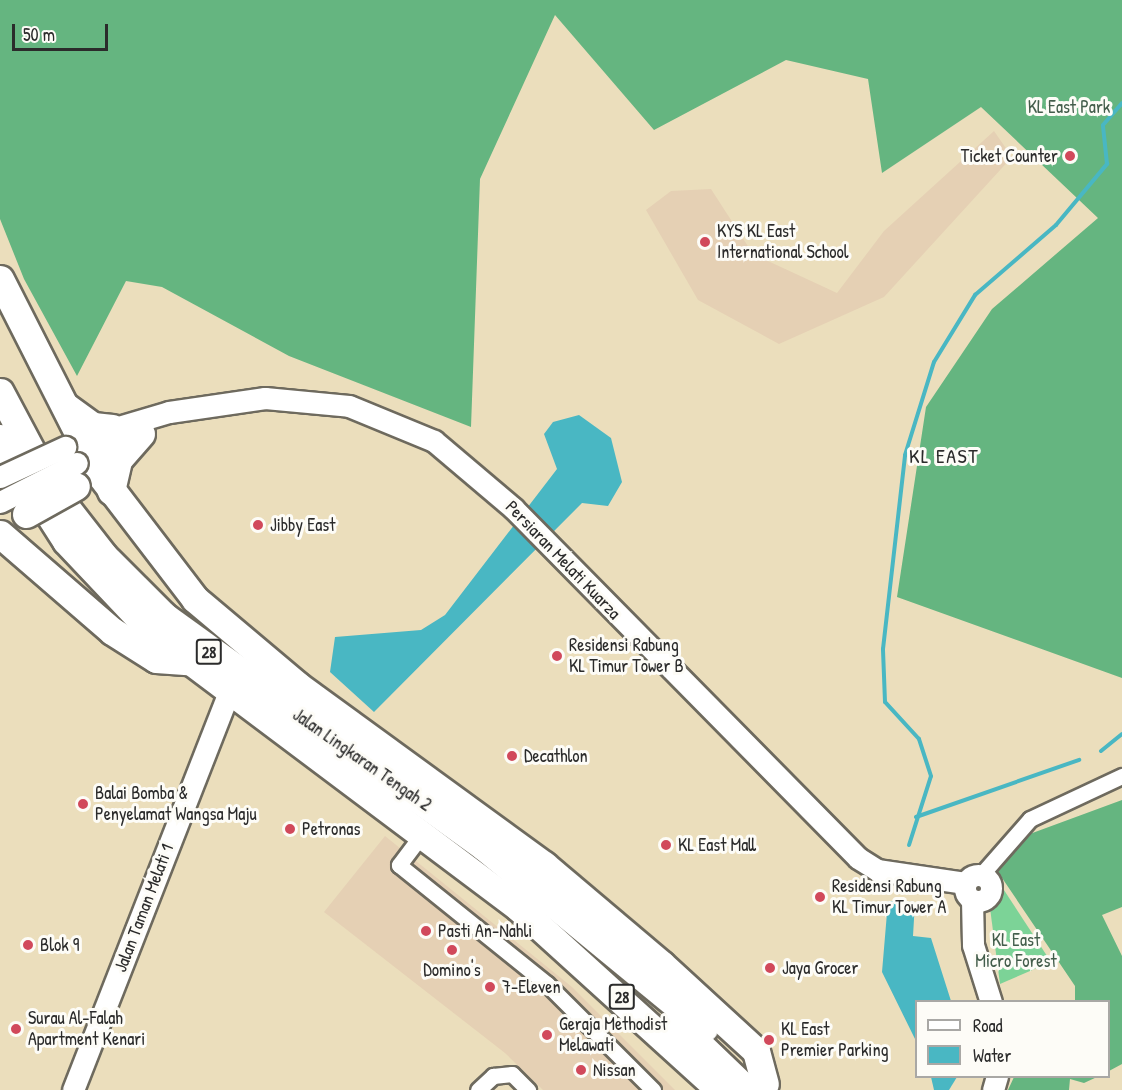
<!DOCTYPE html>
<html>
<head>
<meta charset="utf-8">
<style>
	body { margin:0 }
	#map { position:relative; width:1122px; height:1090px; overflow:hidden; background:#ebdebc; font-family:"Patrick Hand",sans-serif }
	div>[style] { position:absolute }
	.built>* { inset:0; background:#e5d0b4 }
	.green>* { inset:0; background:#7cd397 }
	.forest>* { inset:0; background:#65b580 }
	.water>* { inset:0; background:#49b7c3 }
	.stream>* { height:4px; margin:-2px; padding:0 2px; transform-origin:2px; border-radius:2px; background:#49b7c3 }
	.roads { filter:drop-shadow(2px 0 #6e6a5e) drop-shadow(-2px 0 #6e6a5e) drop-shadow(0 2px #6e6a5e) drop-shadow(0 -2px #6e6a5e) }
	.street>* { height:15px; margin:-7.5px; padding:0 7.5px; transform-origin:7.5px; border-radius:7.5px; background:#fff }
	.secondary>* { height:21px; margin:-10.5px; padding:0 10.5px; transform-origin:10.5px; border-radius:10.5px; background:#fff }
	.secondary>.ring { margin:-10.5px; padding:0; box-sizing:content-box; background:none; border:21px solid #fff; border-radius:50% }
	.highway>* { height:27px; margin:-13.5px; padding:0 13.5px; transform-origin:13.5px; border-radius:13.5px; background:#fff }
	.bridges { filter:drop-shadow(2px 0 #6e6a5e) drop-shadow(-2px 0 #6e6a5e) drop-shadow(0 2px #6e6a5e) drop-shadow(0 -2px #6e6a5e) }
	.secondary-bridge>* { height:21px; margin:-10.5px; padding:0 10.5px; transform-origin:10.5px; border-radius:10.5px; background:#fff }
	.highway-bridge>* { height:27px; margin:-13.5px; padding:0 13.5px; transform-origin:13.5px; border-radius:13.5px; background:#fff }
	.dots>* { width:16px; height:16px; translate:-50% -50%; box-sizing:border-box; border:3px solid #fdfcf7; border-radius:50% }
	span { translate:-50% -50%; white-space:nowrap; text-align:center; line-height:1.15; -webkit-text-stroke:6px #fdfcf7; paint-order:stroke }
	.shield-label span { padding:2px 4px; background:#fdfcf7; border:2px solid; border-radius:4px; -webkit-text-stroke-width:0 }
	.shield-label { font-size:16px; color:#2b2b2b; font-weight:700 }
	.park-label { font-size:18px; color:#435d4b }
	.poi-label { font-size:18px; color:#2b2b2b }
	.right { translate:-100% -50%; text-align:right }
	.left { translate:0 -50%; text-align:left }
	.street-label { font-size:18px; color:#2b2b2b }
	.neighbourhood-label { font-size:20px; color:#2b2b2b; letter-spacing:1.5px }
	.legend { position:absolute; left:915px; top:1000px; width:195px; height:78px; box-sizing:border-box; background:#fdfcf7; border:2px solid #a9a8a5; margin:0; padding:8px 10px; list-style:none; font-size:18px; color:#2b2b2b }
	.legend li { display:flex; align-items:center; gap:12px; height:30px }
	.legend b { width:30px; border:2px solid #a9a8a5 }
	.scale { position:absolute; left:12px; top:24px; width:96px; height:27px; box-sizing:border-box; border:3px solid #2b2b2b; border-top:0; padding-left:8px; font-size:18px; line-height:21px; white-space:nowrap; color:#2b2b2b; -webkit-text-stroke:4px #fdfcf7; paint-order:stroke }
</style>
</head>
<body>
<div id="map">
	<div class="built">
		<i style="clip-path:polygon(994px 131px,1012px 157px,884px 297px,779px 344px,698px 300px,646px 210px,671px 191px,711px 189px,753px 254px,837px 293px,884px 231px)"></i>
		<i style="clip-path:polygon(385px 836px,572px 987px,675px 1090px,543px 1090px,505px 1053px,324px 912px)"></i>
	</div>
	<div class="green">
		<i style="clip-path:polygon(1002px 887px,1051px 962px,1000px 984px,990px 908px)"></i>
	</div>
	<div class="forest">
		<i style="clip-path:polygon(0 0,1122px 0,1122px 678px,897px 597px,926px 407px,992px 309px,1098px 218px,981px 107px,882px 173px,868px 79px,786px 60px,654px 130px,555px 15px,480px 179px,471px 427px,289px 356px,162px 287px,126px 281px,77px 376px,24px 279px,0 219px)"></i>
		<i style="clip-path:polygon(1122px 800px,1122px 907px,1102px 915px,1122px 956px,1122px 1064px,1109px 1071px,1108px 1002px,1075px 1001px,1075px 986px,998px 872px,1027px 835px)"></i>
		<i style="clip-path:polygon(1014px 1077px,1014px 1076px,1097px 1077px,1084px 1083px,1070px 1079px,1069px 1090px,1008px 1090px)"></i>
	</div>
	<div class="water">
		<i style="clip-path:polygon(579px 415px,611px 438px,622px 482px,608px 506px,582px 503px,374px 712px,330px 672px,335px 637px,421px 630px,445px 615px,557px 469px,544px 434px,553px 422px)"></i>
		<i style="clip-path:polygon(888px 901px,915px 902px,913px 936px,931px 938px,951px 1001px,916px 1002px,916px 1041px,882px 972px)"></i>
		<i style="clip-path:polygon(931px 1077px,931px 1076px,957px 1077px,949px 1090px,934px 1090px)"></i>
	</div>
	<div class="stream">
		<i style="left:1101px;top:751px;width:27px;rotate:-39deg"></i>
		<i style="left:916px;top:817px;width:173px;rotate:-19.3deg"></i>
		<i style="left:909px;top:845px;width:72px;rotate:-72.3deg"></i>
		<i style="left:931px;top:776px;width:39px;rotate:-108deg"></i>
		<i style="left:919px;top:739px;width:50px;rotate:-132.6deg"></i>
		<i style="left:885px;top:702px;width:53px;rotate:-92.2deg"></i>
		<i style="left:883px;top:649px;width:195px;rotate:-83.5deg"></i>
		<i style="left:905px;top:455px;width:97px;rotate:-72.7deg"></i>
		<i style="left:934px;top:362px;width:79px;rotate:-58.5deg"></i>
		<i style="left:975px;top:295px;width:107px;rotate:-40.8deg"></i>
		<i style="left:1056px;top:225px;width:80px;rotate:-50.1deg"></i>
		<i style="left:1107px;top:164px;width:39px;rotate:-96deg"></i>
		<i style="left:1103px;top:125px;width:29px;rotate:-49deg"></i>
	</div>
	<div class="roads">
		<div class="street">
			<i style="left:423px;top:833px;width:40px;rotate:127deg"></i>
			<i style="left:399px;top:865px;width:190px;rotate:38.8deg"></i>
			<i style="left:547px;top:984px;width:150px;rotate:45deg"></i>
			<i style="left:981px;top:875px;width:74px;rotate:-48.8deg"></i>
			<i style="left:1030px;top:819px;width:102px;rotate:-25.1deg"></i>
			<i style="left:478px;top:1090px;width:21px;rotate:-43deg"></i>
			<i style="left:493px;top:1076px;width:19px;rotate:-6deg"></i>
			<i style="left:512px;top:1074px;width:23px;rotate:45deg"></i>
		</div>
		<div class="secondary">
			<i style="left:98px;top:433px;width:74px;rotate:-16.5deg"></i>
			<i style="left:169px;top:412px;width:97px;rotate:-8.3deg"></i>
			<i style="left:265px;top:398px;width:84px;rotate:5.4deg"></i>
			<i style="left:349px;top:406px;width:92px;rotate:22.4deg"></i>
			<i style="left:434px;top:441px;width:104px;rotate:40.3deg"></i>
			<i style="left:513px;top:508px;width:491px;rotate:45.4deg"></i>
			<i style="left:858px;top:858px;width:22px;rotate:32deg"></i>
			<i style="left:877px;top:870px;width:89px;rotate:8.4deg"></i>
			<i style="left:77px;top:463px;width:68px;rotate:-24.3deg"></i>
			<i class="ring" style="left:965px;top:875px;width:5px;height:5px"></i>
			<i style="left:972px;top:900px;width:45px;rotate:88.7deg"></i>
			<i style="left:973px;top:945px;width:60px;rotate:72.5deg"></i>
			<i style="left:73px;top:1090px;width:427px;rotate:-68.6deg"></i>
			<i style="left:993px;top:1090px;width:15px;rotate:-74deg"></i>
		</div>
		<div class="highway">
			<i style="left:0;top:279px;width:216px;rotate:63.1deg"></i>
			<i style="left:98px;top:472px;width:160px;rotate:52.6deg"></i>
			<i style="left:195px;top:599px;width:133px;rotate:40.1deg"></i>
			<i style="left:297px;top:685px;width:306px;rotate:36.1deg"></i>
			<i style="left:544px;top:865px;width:153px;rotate:40.2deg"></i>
			<i style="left:661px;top:964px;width:129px;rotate:42.5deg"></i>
			<i style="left:756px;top:1051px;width:34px;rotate:75deg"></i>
			<i style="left:0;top:392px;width:109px;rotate:62deg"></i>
			<i style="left:51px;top:488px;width:86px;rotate:52.1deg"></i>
			<i style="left:104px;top:556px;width:85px;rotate:45deg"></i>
			<i style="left:164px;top:616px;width:395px;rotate:35.8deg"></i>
			<i style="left:484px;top:847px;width:285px;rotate:39.4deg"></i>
			<i style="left:65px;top:406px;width:34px;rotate:36deg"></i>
			<i style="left:93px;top:426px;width:19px;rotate:6deg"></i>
			<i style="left:0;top:438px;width:122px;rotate:57.3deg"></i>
			<i style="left:66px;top:541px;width:127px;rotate:46.6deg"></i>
			<i style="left:153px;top:633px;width:458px;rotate:36.9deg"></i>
			<i style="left:519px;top:908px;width:271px;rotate:42.2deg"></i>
			<i style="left:111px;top:491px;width:32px;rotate:-77deg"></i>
			<i style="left:118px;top:460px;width:35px;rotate:-49deg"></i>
			<i style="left:0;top:534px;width:148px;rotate:40.9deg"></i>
			<i style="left:112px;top:631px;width:52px;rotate:32.5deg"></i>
			<i style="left:156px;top:659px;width:32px;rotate:4deg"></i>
			<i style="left:676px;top:1022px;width:98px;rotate:43.8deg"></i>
		</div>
	</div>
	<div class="bridges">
		<div class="secondary-bridge">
			<i style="left:0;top:477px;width:72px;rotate:-24.8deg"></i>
			<i style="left:0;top:502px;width:86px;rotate:-26.9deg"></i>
		</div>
		<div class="highway-bridge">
			<i style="left:26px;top:514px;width:57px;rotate:-29.2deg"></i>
		</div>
	</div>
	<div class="dots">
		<i style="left:1070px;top:156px;background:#d1495b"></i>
		<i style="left:705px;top:242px;background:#d1495b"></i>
		<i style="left:258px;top:525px;background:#d1495b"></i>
		<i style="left:557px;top:656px;background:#d1495b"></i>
		<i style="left:512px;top:756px;background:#d1495b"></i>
		<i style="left:83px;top:804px;background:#d1495b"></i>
		<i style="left:290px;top:829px;background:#d1495b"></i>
		<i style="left:666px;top:845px;background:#d1495b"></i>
		<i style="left:820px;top:897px;background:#d1495b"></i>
		<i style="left:426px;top:931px;background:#d1495b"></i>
		<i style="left:28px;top:945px;background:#d1495b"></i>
		<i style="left:452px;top:950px;background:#d1495b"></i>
		<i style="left:770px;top:968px;background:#d1495b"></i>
		<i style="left:490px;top:987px;background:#d1495b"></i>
		<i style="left:16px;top:1029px;background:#d1495b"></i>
		<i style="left:547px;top:1035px;background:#d1495b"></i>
		<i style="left:769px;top:1040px;background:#d1495b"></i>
		<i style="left:581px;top:1070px;background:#d1495b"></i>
	</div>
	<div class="shield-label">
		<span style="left:209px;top:652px">28</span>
		<span style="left:622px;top:997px">28</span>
	</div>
	<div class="park-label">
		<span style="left:1069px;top:107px">KL East Park</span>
		<span style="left:1016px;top:951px">KL East<br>Micro Forest</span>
	</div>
	<div class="poi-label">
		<span class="right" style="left:1058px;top:156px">Ticket Counter</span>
		<span class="left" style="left:717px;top:242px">KYS KL East<br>International School</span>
		<span class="left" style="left:270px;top:525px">Jibby East</span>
		<span class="left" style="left:569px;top:656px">Residensi Rabung<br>KL Timur Tower B</span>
		<span class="left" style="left:524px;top:756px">Decathlon</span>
		<span class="left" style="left:95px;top:804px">Balai Bomba &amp;<br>Penyelamat Wangsa Maju</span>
		<span class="left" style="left:302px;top:829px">Petronas</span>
		<span class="left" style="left:678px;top:845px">KL East Mall</span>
		<span class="left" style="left:832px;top:897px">Residensi Rabung<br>KL Timur Tower A</span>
		<span class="left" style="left:438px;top:931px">Pasti An-Nahli</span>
		<span class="left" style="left:40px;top:945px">Blok 9</span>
		<span class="left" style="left:782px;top:968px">Jaya Grocer</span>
		<span style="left:452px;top:970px">Domino's</span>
		<span class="left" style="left:502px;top:987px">7-Eleven</span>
		<span class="left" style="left:28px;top:1029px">Surau Al-Falah<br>Apartment Kenari</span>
		<span class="left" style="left:559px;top:1035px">Geraja Methodist<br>Melawati</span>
		<span class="left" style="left:781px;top:1040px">KL East<br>Premier Parking</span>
		<span class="left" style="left:593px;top:1070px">Nissan</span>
	</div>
	<div class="street-label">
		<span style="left:563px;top:560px;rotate:46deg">Persiaran Melati Kuarza</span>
		<span style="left:362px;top:760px;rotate:35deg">Jalan Lingkaran Tengah 2</span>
		<span style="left:144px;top:908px;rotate:-69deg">Jalan Taman Melati 1</span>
	</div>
	<div class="neighbourhood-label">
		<span style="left:944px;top:455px">KL EAST</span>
	</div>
	<ul class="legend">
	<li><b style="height:8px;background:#fff"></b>Road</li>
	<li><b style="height:16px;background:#49b7c3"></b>Water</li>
	</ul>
	<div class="scale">50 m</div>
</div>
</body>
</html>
